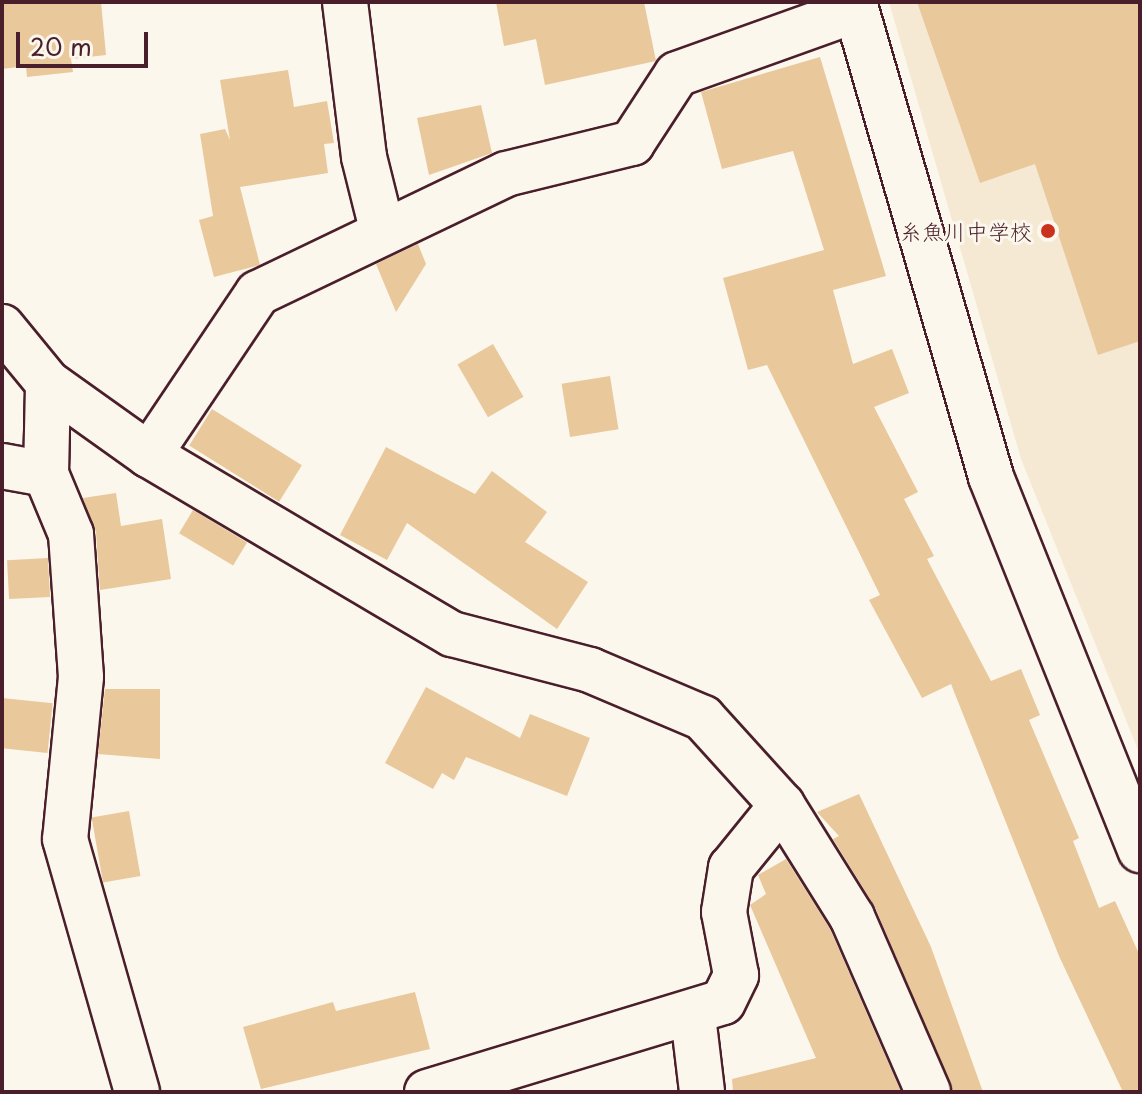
<!DOCTYPE html>
<html>
<head>
<meta charset="utf-8">
<style>
	body { margin:0 }
	#map { position:relative; width:1142px; height:1094px; overflow:hidden; background:#fbf7ec; font-family:"Playpen Sans","Klee One",sans-serif }
	div>[style] { position:absolute }
	.built>* { inset:0; background:#f6e9d4 }
	.building>* { inset:0; background:#e9c89b; transform-origin:0 0 }
	.roads { filter:drop-shadow(2px 0 #4a1f2b) drop-shadow(-2px 0 #4a1f2b) drop-shadow(0 2px #4a1f2b) drop-shadow(0 -2px #4a1f2b) }
	.minor>* { height:44px; margin:-22px; padding:0 22px; transform-origin:22px; border-radius:22px; background:#fbf7ec }
	.dots>* { width:22px; height:22px; translate:-50% -50%; box-sizing:border-box; border:4px solid #fbf7ec; border-radius:50% }
	span { translate:-50% -50%; white-space:nowrap; text-align:center; line-height:1.15; -webkit-text-stroke:6px #fbf7ec; paint-order:stroke }
	.poi-label { font-size:22px; color:#4a1f2b }
	.right { translate:-100% -50%; text-align:right }
	.frame { position:absolute; inset:0; border:4px solid #4a1f2b; pointer-events:none }
	.scale { position:absolute; left:16px; top:32px; width:132px; height:36px; box-sizing:border-box; border:4px solid #4a1f2b; border-top:0; padding-left:10px; font-size:24px; line-height:28px; white-space:nowrap; color:#4a1f2b; -webkit-text-stroke:6px #fbf7ec; paint-order:stroke }
</style>
</head>
<body>
<div id="map">
	<div class="built">
		<i style="clip-path:polygon(889px 2px,1140px 2px,1140px 755px,1021px 459px)"></i>
	</div>
	<div class="building">
		<i style="clip-path:polygon(2px 2px,101px 2px,106px 55px,71px 59px,73px 72px,27px 77px,26px 66px,2px 69px)"></i>
		<i style="clip-path:polygon(496px 2px,644px 2px,656px 61px,545px 85px,536px 39px,504px 46px)"></i>
		<i style="clip-path:polygon(917px 2px,1140px 2px,1140px 341px,1098px 355px,1035px 164px,980px 183px)"></i>
		<i style="clip-path:polygon(820px 57px,886px 276px,833px 290px,853px 364px,892px 349px,909px 393px,874px 407px,918px 492px,904px 499px,934px 556px,927px 559px,991px 681px,1021px 669px,1040px 715px,1029px 720px,1079px 838px,1073px 841px,1099px 908px,1115px 901px,1140px 956px,1140px 1092px,1123px 1092px,1059px 956px,951px 684px,922px 698px,869px 600px,880px 595px,767px 365px,748px 370px,723px 278px,824px 250px,793px 151px,722px 169px,701px 92px)"></i>
		<i style="clip-path:polygon(288px 70px,294px 107px,327px 101px,334px 143px,324px 144px,328px 173px,240px 187px,260px 265px,214px 277px,199px 220px,213px 216px,200px 134px,225px 129px,230px 140px,220px 80px)"></i>
		<i style="clip-path:polygon(481px 105px,492px 153px,429px 175px,417px 118px)"></i>
		<i style="clip-path:polygon(418px 244px,426px 264px,396px 312px,376px 264px)"></i>
		<i style="left:493px;top:344px;width:61px;height:41px;rotate:60deg"></i>
		<i style="left:610px;top:376px;width:54px;height:49px;rotate:81deg"></i>
		<i style="left:212px;top:409px;width:106px;height:43px;rotate:32deg"></i>
		<i style="clip-path:polygon(386px 447px,475px 494px,492px 471px,547px 512px,525px 542px,588px 582px,557px 629px,407px 523px,387px 560px,340px 535px)"></i>
		<i style="clip-path:polygon(116px 493px,121px 526px,162px 519px,171px 579px,100px 590px,96px 532px,83px 498px)"></i>
		<i style="left:193px;top:510px;width:63px;height:27px;rotate:31deg"></i>
		<i style="left:48px;top:558px;width:39px;height:41px;rotate:87deg"></i>
		<i style="clip-path:polygon(426px 687px,520px 738px,530px 714px,590px 738px,567px 796px,466px 757px,454px 780px,442px 773px,433px 789px,385px 763px)"></i>
		<i style="clip-path:polygon(105px 689px,160px 689px,160px 759px,98px 754px)"></i>
		<i style="left:2px;top:698px;width:51px;height:50px;rotate:6deg"></i>
		<i style="clip-path:polygon(859px 794px,931px 947px,983px 1092px,953px 1092px,875px 907px,833px 839px,839px 836px,817px 812px)"></i>
		<i style="left:129px;top:811px;width:66px;height:38px;rotate:80deg"></i>
		<i style="clip-path:polygon(786px 859px,830px 929px,901px 1092px,733px 1092px,732px 1079px,816px 1058px,750px 905px,766px 894px,758px 875px)"></i>
		<i style="clip-path:polygon(415px 992px,430px 1049px,261px 1089px,243px 1027px,333px 1002px,336px 1011px)"></i>
	</div>
	<div class="roads">
		<div class="minor">
			<i style="left:345px;top:2px;width:156px;rotate:83deg"></i>
			<i style="left:364px;top:157px;width:74px;rotate:76deg"></i>
			<i style="left:854px;top:2px;width:494px;rotate:73.9deg"></i>
			<i style="left:991px;top:477px;width:402px;rotate:68.2deg"></i>
			<i style="left:2px;top:327px;width:72px;rotate:50.6deg"></i>
			<i style="left:48px;top:383px;width:124px;rotate:35.5deg"></i>
			<i style="left:149px;top:455px;width:352px;rotate:30.6deg"></i>
			<i style="left:452px;top:634px;width:143px;rotate:14.6deg"></i>
			<i style="left:590px;top:670px;width:123px;rotate:23deg"></i>
			<i style="left:703px;top:718px;width:118px;rotate:47.8deg"></i>
			<i style="left:782px;top:805px;width:132px;rotate:58deg"></i>
			<i style="left:852px;top:917px;width:191px;rotate:66.5deg"></i>
			<i style="left:149px;top:455px;width:195px;rotate:-56.1deg"></i>
			<i style="left:258px;top:293px;width:275px;rotate:-25.6deg"></i>
			<i style="left:506px;top:174px;width:130px;rotate:-13.8deg"></i>
			<i style="left:632px;top:143px;width:82px;rotate:-56.9deg"></i>
			<i style="left:677px;top:74px;width:190px;rotate:-19.7deg"></i>
			<i style="left:2px;top:466px;width:45px;rotate:10.3deg"></i>
			<i style="left:46px;top:474px;width:65px;rotate:67.4deg"></i>
			<i style="left:71px;top:534px;width:143px;rotate:86deg"></i>
			<i style="left:81px;top:677px;width:163px;rotate:95.6deg"></i>
			<i style="left:65px;top:839px;width:263px;rotate:74.1deg"></i>
			<i style="left:46px;top:474px;width:91px;rotate:-88.7deg"></i>
			<i style="left:693px;top:1016px;width:77px;rotate:83.2deg"></i>
			<i style="left:427px;top:1092px;width:309px;rotate:-16.9deg"></i>
			<i style="left:723px;top:1002px;width:30px;rotate:-64deg"></i>
			<i style="left:736px;top:975px;width:64px;rotate:-100.8deg"></i>
			<i style="left:724px;top:912px;width:45px;rotate:-81deg"></i>
			<i style="left:731px;top:868px;width:81px;rotate:-51deg"></i>
		</div>
	</div>
	<div class="dots">
		<i style="left:1048px;top:231px;background:#c8321e"></i>
	</div>
	<div class="poi-label">
		<span class="right" style="left:1032px;top:231px">糸魚川中学校</span>
	</div>
	<div class="frame"></div>
	<div class="scale">20 m</div>
</div>
</body>
</html>
